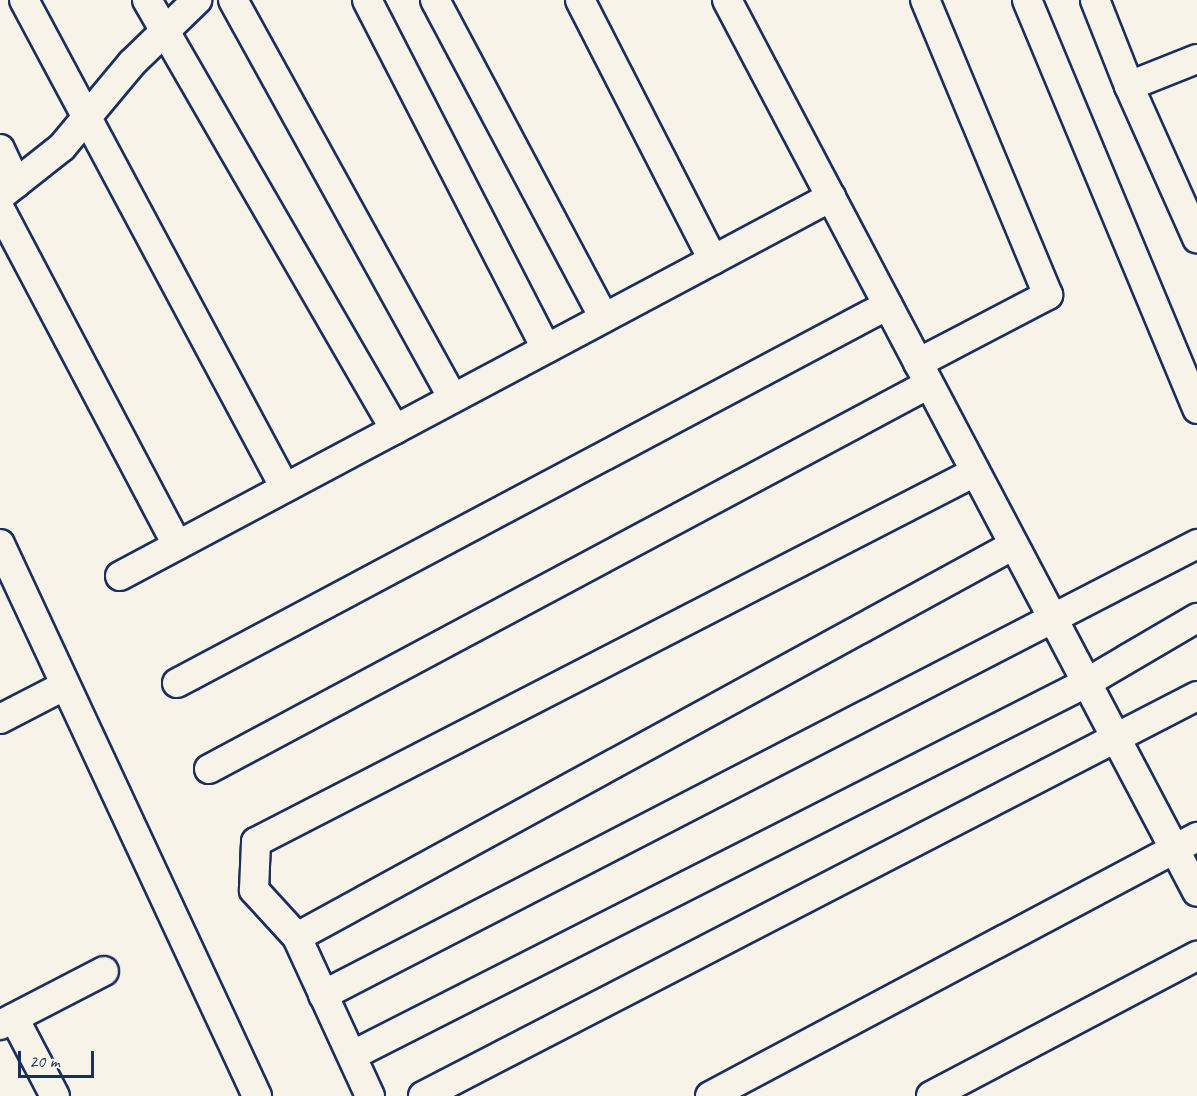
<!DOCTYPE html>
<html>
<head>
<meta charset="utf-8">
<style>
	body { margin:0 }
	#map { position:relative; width:1197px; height:1096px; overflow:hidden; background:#f7f3e8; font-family:Caveat,sans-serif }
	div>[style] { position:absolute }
	.roads { filter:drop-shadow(2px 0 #1b2f5e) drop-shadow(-2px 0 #1b2f5e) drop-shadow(0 2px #1b2f5e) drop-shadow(0 -2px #1b2f5e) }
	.minor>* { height:28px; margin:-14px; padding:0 14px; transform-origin:14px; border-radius:14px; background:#f7f3e8 }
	span { translate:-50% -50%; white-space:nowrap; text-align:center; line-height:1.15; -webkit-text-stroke:4.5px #f7f3e8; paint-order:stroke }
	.scale { position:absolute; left:18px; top:1051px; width:76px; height:27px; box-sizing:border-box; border:3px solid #1b2f5e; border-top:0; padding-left:8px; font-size:18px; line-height:21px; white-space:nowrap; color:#1b2f5e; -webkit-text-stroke:4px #f7f3e8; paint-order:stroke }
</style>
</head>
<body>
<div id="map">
	<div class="roads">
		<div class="minor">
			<i style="left:24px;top:0;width:553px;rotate:61.86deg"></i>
			<i style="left:147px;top:0;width:496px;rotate:60deg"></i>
			<i style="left:233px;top:0;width:455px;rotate:61.1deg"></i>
			<i style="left:367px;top:0;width:392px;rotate:62.8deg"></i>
			<i style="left:435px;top:0;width:360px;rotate:62deg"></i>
			<i style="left:580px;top:0;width:292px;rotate:62.9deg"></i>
			<i style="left:727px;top:0;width:1008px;rotate:62.21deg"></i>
			<i style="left:1027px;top:0;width:443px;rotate:67.4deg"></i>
			<i style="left:1095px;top:0;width:92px;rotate:68.4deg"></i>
			<i style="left:1129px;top:86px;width:73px;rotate:-21.7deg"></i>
			<i style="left:1129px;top:86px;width:167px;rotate:65.9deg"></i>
			<i style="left:0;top:149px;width:38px;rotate:65deg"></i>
			<i style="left:0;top:196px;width:79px;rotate:-38.3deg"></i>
			<i style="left:62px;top:147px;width:109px;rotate:-50.2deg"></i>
			<i style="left:132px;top:63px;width:91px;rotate:-44.1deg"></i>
			<i style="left:0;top:209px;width:380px;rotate:62.2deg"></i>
			<i style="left:918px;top:363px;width:147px;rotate:-27.6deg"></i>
			<i style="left:1048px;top:295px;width:320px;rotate:-112.6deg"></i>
			<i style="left:0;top:544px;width:609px;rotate:65.03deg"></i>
			<i style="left:120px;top:576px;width:806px;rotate:-28.06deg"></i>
			<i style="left:177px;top:683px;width:805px;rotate:-28deg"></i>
			<i style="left:0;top:719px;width:70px;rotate:-27.3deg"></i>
			<i style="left:209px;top:769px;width:816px;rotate:-28.13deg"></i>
			<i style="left:297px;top:937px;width:817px;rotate:-28.67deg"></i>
			<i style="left:323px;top:995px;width:984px;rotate:-27.29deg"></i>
			<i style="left:14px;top:1018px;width:88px;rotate:62.3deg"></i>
			<i style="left:0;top:1025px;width:117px;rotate:-27.4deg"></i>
			<i style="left:353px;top:1055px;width:822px;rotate:-26.91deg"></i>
			<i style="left:1086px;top:683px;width:129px;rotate:-30.4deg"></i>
			<i style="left:370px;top:1096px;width:175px;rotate:-114.7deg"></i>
			<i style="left:297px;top:937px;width:64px;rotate:-132.5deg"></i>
			<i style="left:254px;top:890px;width:48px;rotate:-87.6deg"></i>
			<i style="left:256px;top:842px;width:809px;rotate:-27.23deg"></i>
			<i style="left:423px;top:1096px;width:871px;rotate:-27.33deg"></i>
			<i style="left:710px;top:1096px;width:552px;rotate:-28.01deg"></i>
			<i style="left:931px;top:1096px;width:301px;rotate:-27.8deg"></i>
		</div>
	</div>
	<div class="scale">20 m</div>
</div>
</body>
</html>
